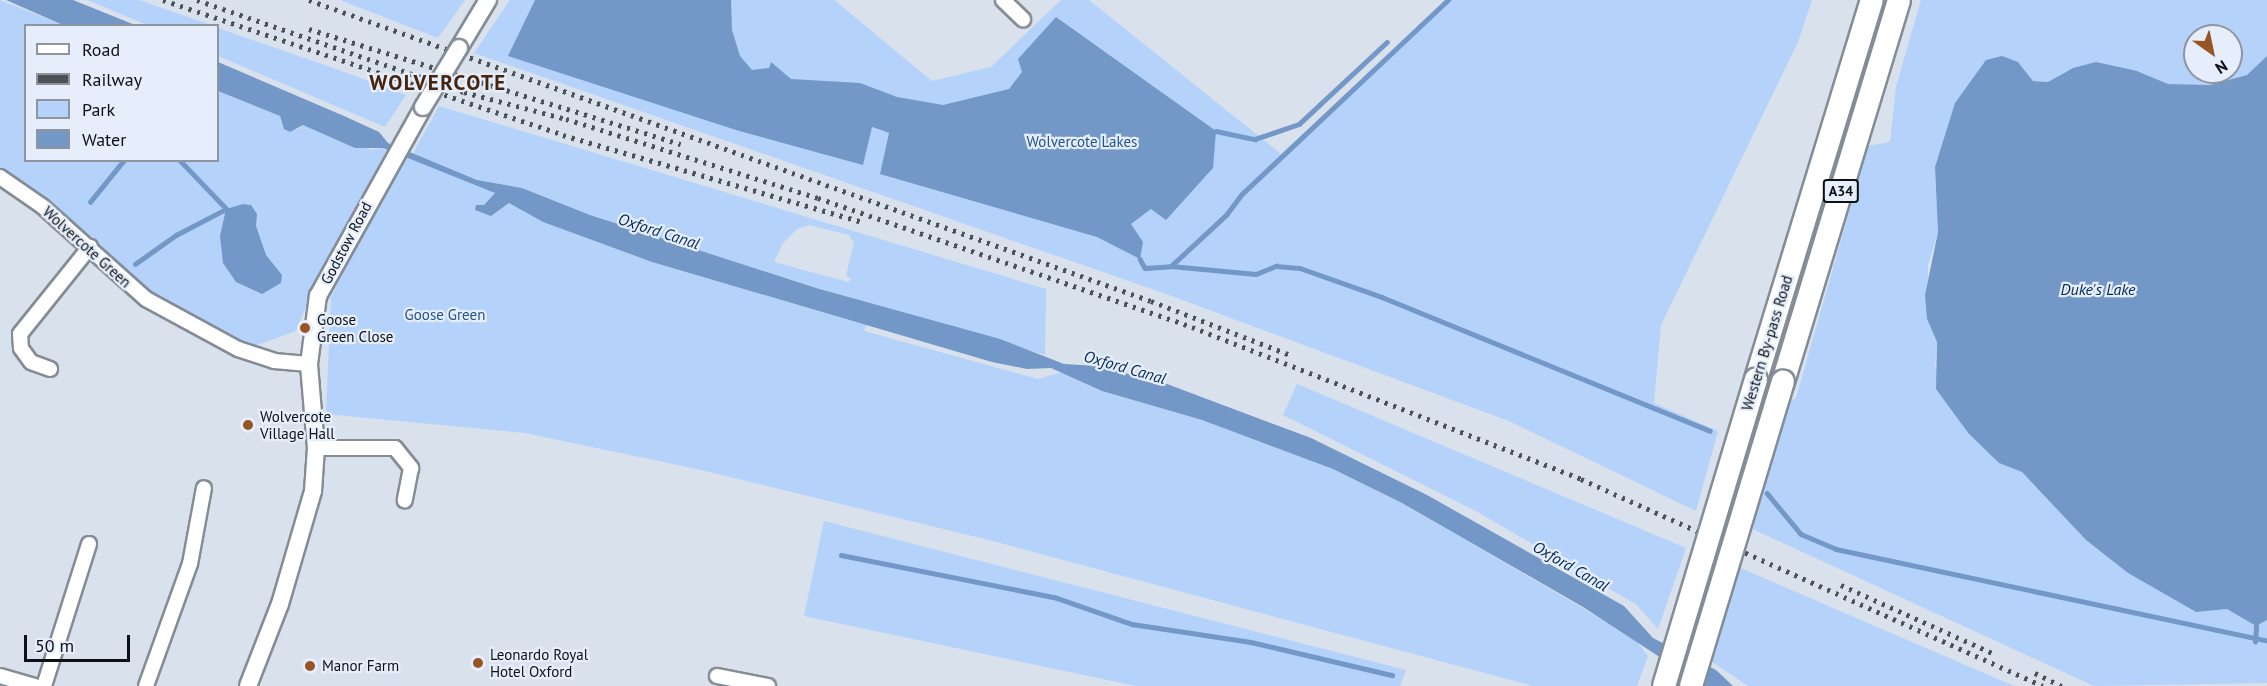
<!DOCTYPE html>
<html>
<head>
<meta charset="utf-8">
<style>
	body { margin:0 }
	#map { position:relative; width:2267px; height:686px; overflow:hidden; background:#d8e1ec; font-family:"PT Sans",sans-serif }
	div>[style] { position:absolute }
	.green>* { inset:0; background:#b4d2fa }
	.water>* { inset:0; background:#7398c7 }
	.stream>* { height:4.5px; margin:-2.25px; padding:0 2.25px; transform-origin:2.25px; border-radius:2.25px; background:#7398c7 }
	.roads { filter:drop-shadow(2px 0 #848c96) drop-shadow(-2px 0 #848c96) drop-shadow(0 2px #848c96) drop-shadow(0 -2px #848c96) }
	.minor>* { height:14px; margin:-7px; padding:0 7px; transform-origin:7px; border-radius:7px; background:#fff }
	.tertiary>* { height:16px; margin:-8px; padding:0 8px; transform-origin:8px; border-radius:8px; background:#fff }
	.trunk>* { height:22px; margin:-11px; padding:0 11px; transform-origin:11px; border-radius:11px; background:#fff }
	.rail>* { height:4.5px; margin-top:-2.25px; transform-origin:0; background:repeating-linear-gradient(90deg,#4d5258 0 3px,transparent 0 9px) }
	.bridges { filter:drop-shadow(2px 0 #848c96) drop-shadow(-2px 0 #848c96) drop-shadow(0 2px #848c96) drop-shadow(0 -2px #848c96) }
	.tertiary-bridge>* { height:16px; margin:-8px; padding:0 8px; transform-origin:8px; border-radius:8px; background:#fff }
	.trunk-bridge>* { height:22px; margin:-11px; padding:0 11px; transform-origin:11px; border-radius:11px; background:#fff }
	.dots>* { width:16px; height:16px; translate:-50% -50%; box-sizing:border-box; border:3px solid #e5eefa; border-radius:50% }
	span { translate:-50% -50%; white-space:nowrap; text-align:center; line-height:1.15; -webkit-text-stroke:4.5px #e5eefa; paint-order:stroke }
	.shield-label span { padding:2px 4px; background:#e5eefa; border:2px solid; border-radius:4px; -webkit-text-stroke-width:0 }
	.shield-label { font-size:14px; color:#0d1014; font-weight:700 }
	.park-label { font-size:15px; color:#22538e }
	.street-label { font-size:15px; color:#0d1014 }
	.poi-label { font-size:15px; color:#0d1014 }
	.left { translate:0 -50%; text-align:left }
	.water-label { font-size:16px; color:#022954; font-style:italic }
	.district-label { font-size:21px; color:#45250d; font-weight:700; letter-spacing:1.5px }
	.legend { position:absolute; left:24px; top:24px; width:195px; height:138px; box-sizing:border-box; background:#e5eefa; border:2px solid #8f959e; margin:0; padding:8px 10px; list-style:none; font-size:18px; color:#0d1014 }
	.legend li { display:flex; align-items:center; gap:12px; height:30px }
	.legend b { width:30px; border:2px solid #8f959e }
	.north { position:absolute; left:2183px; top:24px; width:60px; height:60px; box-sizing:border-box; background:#e5eefa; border:2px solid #8f959e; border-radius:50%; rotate:147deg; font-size:16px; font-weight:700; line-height:24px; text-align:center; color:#0d1014 }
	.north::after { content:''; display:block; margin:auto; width:21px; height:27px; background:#975523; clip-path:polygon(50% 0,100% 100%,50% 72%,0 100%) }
	.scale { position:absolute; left:24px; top:635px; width:106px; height:27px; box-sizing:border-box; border:3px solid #0d1014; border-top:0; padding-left:8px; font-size:18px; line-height:21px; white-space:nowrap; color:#0d1014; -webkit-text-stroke:4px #e5eefa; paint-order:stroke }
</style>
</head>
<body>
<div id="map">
	<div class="green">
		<i style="clip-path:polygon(0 0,63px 25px,26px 26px,26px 160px,218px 160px,218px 91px,280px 116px,282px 123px,297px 130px,303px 125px,372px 150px,383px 148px,390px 155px,313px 290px,296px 331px,251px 347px,173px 309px,124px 270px,94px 238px,0 170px)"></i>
		<i style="clip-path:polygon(87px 0,139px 0,211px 25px,147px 25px)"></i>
		<i style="clip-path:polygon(340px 0,465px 0,438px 38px)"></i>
		<i style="clip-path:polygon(510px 0,834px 0,932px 81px,991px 67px,1061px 0,1089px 0,1281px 154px,1449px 0,1812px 0,1798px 42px,1661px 325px,1654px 403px,1718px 431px,1696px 511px,1509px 421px,1169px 295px,474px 53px)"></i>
		<i style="clip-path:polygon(evenodd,1921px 0,2267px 0,2267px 56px,2248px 75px,2210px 85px,2168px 84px,2137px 71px,2073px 68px,2048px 82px,2033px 81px,2018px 62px,1945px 138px,1935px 167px,1938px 232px,1928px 265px,1927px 319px,1937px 342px,1935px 365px,1969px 434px,1999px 463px,2022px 472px,2086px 540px,2128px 573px,2196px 612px,2227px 609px,2256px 626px,2267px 620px,2267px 683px,2094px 686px,1748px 527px,1786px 403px,1796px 398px,1868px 146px,1890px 142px,1896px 87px,1921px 0,2195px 36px,2231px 36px,2231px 72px,2195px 72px,2195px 36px)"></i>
		<i style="clip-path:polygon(218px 28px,336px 69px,406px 95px,385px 127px,218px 56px)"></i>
		<i style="clip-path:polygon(evenodd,439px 106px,1046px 289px,1045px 355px,816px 288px,590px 215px,522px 188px,478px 180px,422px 158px,413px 153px,439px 106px,809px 225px,849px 235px,854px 243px,846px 276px,851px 279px,848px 282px,774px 262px,783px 243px,797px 229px,809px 225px)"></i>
		<i style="clip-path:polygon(402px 157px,420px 161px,495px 193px,484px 205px,476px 205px,497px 210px,509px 203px,543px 222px,652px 262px,866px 325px,864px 331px,1038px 379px,1062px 372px,1102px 391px,1202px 420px,1333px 469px,1402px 503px,1634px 638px,1648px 656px,1637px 686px,1533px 686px,993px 541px,697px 469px,525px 433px,326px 414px,331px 297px,387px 181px)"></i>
		<i style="clip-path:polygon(1297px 384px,1686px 548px,1658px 629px,1637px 605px,1476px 511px,1283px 415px)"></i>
		<i style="clip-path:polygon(824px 521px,1406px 670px,1400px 686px,1136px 686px,804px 616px)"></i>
		<i style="clip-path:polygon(1736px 566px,2014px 686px,1748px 686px,1708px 659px)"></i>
	</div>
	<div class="water">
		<i style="clip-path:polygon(6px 0,73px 0,135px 25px,63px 25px)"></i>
		<i style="clip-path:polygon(535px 0,731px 0,732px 30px,740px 56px,752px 70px,769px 68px,771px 62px,791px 79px,860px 83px,897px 97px,943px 105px,1009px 89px,1022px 72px,1018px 59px,1056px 17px,1216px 131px,1213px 168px,1166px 220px,1151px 209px,1131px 224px,1143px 242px,1140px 259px,1097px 237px,880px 174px,889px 133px,884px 131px,872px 127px,863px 165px,736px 130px,508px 56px)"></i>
		<i style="clip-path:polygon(2002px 56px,2018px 62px,2033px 81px,2048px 82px,2073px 68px,2096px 62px,2137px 71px,2168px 84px,2210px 85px,2247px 75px,2267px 56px,2267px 620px,2256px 626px,2227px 609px,2196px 612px,2128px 573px,2086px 540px,2022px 472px,1999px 463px,1969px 434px,1936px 389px,1937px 342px,1927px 319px,1925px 295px,1938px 232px,1935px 167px,1955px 103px,1986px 60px)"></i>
		<i style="clip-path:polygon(218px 62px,344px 116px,379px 132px,388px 143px,477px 180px,522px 188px,590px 215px,816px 288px,1000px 339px,1064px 364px,1097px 366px,1167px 384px,1311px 438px,1427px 495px,1624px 606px,1653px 638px,1716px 670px,1733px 686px,1704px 686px,1583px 607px,1402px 503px,1333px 469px,1202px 420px,1102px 391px,1051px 368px,1027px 369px,992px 362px,652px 262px,543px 222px,509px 203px,491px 216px,475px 210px,476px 205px,484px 205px,495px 193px,383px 148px,355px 148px,303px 125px,290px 132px,284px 129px,280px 116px,218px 91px)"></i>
		<i style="clip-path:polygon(243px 204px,251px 205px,257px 214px,256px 226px,266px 255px,282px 275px,281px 283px,262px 294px,236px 282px,223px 263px,220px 236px,226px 209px)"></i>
	</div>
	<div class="stream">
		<i style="left:1216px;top:131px;width:40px;rotate:12deg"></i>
		<i style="left:1255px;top:139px;width:46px;rotate:-18.8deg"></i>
		<i style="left:1299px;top:124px;width:120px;rotate:-43deg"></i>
		<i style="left:90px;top:202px;width:54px;rotate:-51deg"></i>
		<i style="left:1140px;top:259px;width:10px;rotate:61deg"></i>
		<i style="left:1145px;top:268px;width:26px;rotate:-4deg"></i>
		<i style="left:1171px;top:266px;width:75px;rotate:-42.8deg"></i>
		<i style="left:1226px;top:215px;width:26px;rotate:-53deg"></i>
		<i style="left:1242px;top:194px;width:283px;rotate:-43.3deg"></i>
		<i style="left:135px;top:264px;width:50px;rotate:-35.3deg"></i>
		<i style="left:176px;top:235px;width:56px;rotate:-27.5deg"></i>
		<i style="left:226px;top:209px;width:68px;rotate:-133.8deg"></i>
		<i style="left:1171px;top:266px;width:85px;rotate:5.4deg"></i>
		<i style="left:1256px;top:274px;width:22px;rotate:-22deg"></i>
		<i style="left:1276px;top:266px;width:24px;rotate:5deg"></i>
		<i style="left:1300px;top:268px;width:87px;rotate:19.5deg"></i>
		<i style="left:1382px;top:297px;width:354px;rotate:22.2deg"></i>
		<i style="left:1767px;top:493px;width:53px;rotate:50.3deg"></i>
		<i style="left:1801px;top:534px;width:38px;rotate:23deg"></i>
		<i style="left:1836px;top:549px;width:441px;rotate:12deg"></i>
		<i style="left:841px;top:555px;width:217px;rotate:11.2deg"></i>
		<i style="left:1054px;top:597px;width:83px;rotate:19.1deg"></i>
		<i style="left:1132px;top:624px;width:120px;rotate:8.6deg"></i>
		<i style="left:1251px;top:642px;width:145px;rotate:13.2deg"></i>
		<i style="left:2255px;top:642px;width:16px;rotate:-86deg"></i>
	</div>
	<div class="roads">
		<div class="minor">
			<i style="left:1003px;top:0;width:28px;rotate:44deg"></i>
			<i style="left:0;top:177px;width:51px;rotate:34.6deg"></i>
			<i style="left:42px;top:206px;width:140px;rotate:41.8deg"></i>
			<i style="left:146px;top:299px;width:105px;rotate:28.5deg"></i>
			<i style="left:238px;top:349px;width:38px;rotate:18deg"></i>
			<i style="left:274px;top:361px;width:35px;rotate:5deg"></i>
			<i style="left:50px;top:369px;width:20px;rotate:-160deg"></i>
			<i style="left:31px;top:362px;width:17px;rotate:-126deg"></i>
			<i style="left:21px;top:348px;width:14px;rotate:-94deg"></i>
			<i style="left:20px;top:334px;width:112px;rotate:-51.2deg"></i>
			<i style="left:316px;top:448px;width:79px"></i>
			<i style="left:395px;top:448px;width:26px;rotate:51deg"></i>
			<i style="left:411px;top:468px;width:33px;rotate:101deg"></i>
			<i style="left:0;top:676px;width:37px;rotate:16deg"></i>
			<i style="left:717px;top:676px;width:52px;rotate:11.1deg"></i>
			<i style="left:44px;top:686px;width:149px;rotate:-72.4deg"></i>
			<i style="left:146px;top:686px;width:130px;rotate:-70.2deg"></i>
			<i style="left:190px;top:564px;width:77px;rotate:-79.6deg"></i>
		</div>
		<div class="tertiary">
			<i style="left:459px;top:48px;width:56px;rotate:-58.9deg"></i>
			<i style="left:248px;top:686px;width:88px;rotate:-68.7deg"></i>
			<i style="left:280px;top:604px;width:118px;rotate:-73.7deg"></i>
			<i style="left:313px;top:491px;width:43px;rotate:-86deg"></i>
			<i style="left:316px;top:448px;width:84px;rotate:-94.8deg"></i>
			<i style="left:309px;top:364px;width:69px;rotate:-82.5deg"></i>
			<i style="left:318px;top:296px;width:216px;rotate:-60.9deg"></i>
		</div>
		<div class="trunk">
			<i style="left:1756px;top:379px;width:396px;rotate:-73deg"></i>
			<i style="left:1783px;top:382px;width:399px;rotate:-73.1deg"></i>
		</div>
	</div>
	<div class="rail">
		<i style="left:163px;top:0;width:422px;rotate:18.6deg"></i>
		<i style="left:563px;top:135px;width:311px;rotate:16.2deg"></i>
		<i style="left:197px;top:0;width:282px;rotate:19deg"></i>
		<i style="left:464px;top:92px;width:106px;rotate:14.8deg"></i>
		<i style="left:566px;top:119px;width:264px;rotate:17.4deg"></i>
		<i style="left:818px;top:198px;width:396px;rotate:19deg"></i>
		<i style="left:1192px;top:327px;width:418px;rotate:21.3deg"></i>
		<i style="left:1581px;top:479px;width:506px;rotate:24.13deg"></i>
		<i style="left:309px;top:0;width:894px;rotate:19.67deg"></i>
		<i style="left:1151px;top:301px;width:152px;rotate:21.2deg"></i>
		<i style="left:309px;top:29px;width:389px;rotate:17.2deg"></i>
		<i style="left:1841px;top:585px;width:166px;rotate:24.2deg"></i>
		<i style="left:2035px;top:673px;width:30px;rotate:26deg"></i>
	</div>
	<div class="bridges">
		<div class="tertiary-bridge">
			<i style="left:423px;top:107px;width:69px;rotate:-58.6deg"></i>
		</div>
		<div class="trunk-bridge">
			<i style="left:1664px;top:686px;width:320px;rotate:-73.3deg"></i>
			<i style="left:1691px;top:686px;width:318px;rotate:-73.2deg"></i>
		</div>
	</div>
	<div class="dots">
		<i style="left:305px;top:328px;background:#975523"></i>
		<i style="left:248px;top:425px;background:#975523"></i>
		<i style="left:478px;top:663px;background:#975523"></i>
		<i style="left:310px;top:666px;background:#975523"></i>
	</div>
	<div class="shield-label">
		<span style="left:1841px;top:191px">A34</span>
	</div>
	<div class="park-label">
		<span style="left:1082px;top:142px">Wolvercote Lakes</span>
		<span style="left:445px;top:315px">Goose Green</span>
	</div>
	<div class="street-label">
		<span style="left:346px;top:243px;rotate:-62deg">Godstow Road</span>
		<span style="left:87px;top:247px;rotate:42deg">Wolvercote Green</span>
		<span style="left:1767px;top:343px;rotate:-73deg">Western By-pass Road</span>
	</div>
	<div class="poi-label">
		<span class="left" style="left:317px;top:328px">Goose<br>Green Close</span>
		<span class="left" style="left:260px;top:425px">Wolvercote<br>Village Hall</span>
		<span class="left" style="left:490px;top:663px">Leonardo Royal<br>Hotel Oxford</span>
		<span class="left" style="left:322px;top:666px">Manor Farm</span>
	</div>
	<div class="water-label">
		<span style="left:659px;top:231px;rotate:18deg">Oxford Canal</span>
		<span style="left:2098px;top:289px">Duke's Lake</span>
		<span style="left:1125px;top:367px;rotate:16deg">Oxford Canal</span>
		<span style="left:1571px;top:566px;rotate:30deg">Oxford Canal</span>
	</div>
	<div class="district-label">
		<span style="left:438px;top:83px">WOLVERCOTE</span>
	</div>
	<ul class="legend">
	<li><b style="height:8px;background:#fff"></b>Road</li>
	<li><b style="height:8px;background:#4d5258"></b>Railway</li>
	<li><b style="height:16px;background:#b4d2fa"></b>Park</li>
	<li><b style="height:16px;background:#7398c7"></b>Water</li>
	</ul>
	<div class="north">N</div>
	<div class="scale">50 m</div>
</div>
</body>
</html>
